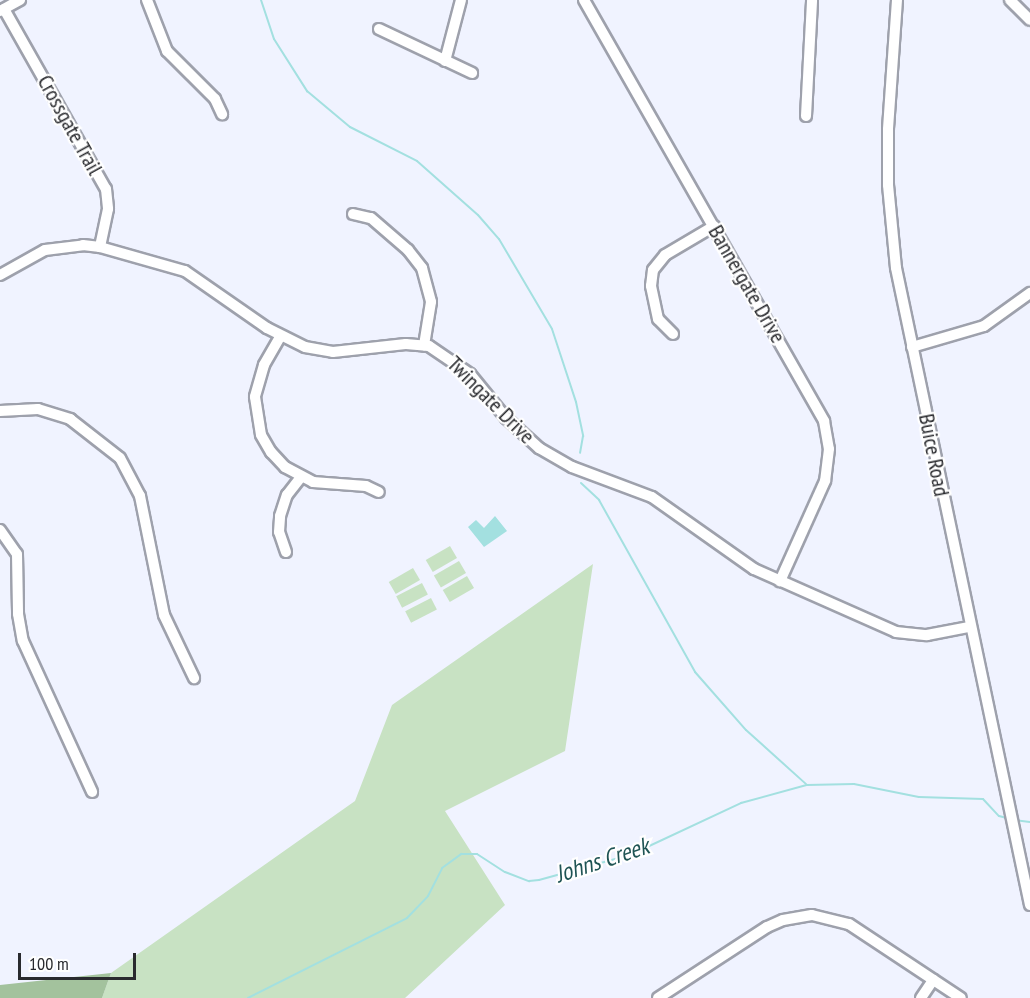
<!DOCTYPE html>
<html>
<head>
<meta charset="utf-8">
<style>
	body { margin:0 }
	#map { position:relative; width:1030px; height:998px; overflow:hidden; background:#f0f3ff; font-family:"PT Sans Narrow",sans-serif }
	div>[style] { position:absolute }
	.green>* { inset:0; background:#c8e2c3; transform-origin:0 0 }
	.forest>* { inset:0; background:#a3c29d }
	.water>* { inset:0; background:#a3e0e0 }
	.stream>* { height:2px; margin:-1px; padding:0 1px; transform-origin:1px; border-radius:1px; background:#a3e0e0 }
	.roads { filter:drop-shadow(2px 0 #9ea1ac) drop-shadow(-2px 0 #9ea1ac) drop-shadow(0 2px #9ea1ac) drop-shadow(0 -2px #9ea1ac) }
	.minor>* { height:10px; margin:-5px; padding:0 5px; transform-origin:5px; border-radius:5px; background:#fff }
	span { translate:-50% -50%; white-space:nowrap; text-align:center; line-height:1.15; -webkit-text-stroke:4.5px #fff; paint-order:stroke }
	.street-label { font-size:22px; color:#292a2e }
	.water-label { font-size:24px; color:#1f5454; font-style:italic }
	.scale { position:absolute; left:18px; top:953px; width:118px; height:27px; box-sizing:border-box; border:3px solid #292a2e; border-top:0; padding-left:8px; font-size:18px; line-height:21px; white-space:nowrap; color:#292a2e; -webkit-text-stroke:4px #fff; paint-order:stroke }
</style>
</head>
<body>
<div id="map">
	<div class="green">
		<i style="left:450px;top:546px;width:14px;height:28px;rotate:60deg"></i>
		<i style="left:459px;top:561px;width:14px;height:29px;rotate:60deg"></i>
		<i style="clip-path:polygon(593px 564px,565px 751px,445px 811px,505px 905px,405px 998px,102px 998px,111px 973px,355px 801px,392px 705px)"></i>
		<i style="left:413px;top:568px;width:14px;height:28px;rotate:60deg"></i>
		<i style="left:467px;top:576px;width:14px;height:28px;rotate:60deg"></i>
		<i style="left:422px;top:583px;width:13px;height:29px;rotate:63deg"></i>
		<i style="left:431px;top:598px;width:13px;height:29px;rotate:63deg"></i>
	</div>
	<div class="forest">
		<i style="clip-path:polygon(111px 973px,102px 998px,0 998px,0 985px)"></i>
	</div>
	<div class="water">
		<i style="clip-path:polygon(495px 516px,507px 531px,484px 547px,468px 527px,476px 520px,484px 528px)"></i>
	</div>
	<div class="stream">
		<i style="left:261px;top:0;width:41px;rotate:71.6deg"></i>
		<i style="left:274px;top:39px;width:62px;rotate:57.6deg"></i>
		<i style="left:307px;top:91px;width:56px;rotate:39.9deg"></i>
		<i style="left:350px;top:127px;width:75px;rotate:26.9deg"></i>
		<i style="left:417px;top:161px;width:81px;rotate:41.5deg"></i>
		<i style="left:478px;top:215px;width:32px;rotate:49deg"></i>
		<i style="left:499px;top:239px;width:104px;rotate:59.5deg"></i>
		<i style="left:552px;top:329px;width:77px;rotate:71.8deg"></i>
		<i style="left:576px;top:402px;width:35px;rotate:78deg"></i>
		<i style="left:583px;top:436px;width:17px;rotate:100deg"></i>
		<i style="left:581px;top:483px;width:25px;rotate:43deg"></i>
		<i style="left:599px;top:500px;width:197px;rotate:60.8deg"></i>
		<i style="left:695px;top:672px;width:77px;rotate:48.7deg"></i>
		<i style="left:746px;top:730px;width:82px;rotate:42deg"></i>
		<i style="left:1015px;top:820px;width:15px;rotate:8deg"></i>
		<i style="left:248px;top:998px;width:178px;rotate:-26.7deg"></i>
		<i style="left:407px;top:918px;width:30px;rotate:-46deg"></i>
		<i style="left:428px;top:896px;width:31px;rotate:-63deg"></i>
		<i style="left:442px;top:868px;width:24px;rotate:-36deg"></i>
		<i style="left:461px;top:854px;width:16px"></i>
		<i style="left:477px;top:854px;width:33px;rotate:33deg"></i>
		<i style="left:505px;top:872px;width:26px;rotate:21deg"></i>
		<i style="left:529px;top:881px;width:10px;rotate:-6deg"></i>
		<i style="left:539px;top:880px;width:94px;rotate:-15.4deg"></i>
		<i style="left:630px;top:855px;width:123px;rotate:-25.1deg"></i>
		<i style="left:741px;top:803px;width:68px;rotate:-15.3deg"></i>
		<i style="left:807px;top:785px;width:47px;rotate:-1.2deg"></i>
		<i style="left:854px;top:784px;width:66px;rotate:11.3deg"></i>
		<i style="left:919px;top:797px;width:64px;rotate:1.8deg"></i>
		<i style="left:983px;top:799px;width:23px;rotate:47deg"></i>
		<i style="left:999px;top:816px;width:8px;rotate:14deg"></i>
	</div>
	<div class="roads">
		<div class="minor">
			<i style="left:147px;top:0;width:55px;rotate:68.6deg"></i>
			<i style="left:167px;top:51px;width:68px;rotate:45deg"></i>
			<i style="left:215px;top:99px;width:17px;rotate:65deg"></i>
			<i style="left:584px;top:0;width:485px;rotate:60.3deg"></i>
			<i style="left:824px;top:421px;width:28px;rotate:80deg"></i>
			<i style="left:829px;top:449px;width:32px;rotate:97deg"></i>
			<i style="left:825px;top:481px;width:110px;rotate:114.2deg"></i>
			<i style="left:897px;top:0;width:130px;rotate:94deg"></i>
			<i style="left:888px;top:130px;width:55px;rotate:90deg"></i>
			<i style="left:888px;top:185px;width:83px;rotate:84.5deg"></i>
			<i style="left:896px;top:268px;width:651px;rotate:78.12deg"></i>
			<i style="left:1010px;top:0;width:28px;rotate:45deg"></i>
			<i style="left:4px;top:9px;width:207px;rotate:60.5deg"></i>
			<i style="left:106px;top:189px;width:20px;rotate:84deg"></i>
			<i style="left:108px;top:209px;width:39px;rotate:102deg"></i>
			<i style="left:0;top:11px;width:23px;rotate:-29deg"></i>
			<i style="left:379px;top:29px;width:103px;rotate:25.3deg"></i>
			<i style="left:445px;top:61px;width:63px;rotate:-75.3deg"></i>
			<i style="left:806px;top:116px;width:116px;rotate:-87deg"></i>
			<i style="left:353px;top:214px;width:18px;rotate:13deg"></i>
			<i style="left:371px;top:218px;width:49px;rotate:40.9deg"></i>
			<i style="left:408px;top:250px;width:23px;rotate:52deg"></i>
			<i style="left:422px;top:268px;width:35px;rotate:75deg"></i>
			<i style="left:431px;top:302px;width:44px;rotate:99.2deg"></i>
			<i style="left:0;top:275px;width:51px;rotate:-29.1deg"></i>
			<i style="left:45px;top:250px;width:38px;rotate:-7deg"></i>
			<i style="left:83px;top:245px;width:17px;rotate:7deg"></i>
			<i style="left:100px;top:247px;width:88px;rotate:15.8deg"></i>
			<i style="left:185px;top:271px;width:100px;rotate:34.8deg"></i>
			<i style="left:267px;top:328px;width:42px;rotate:26.6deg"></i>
			<i style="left:305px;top:347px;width:28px;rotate:10deg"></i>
			<i style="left:333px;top:352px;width:73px;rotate:-6.3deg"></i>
			<i style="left:406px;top:344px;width:23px;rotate:5deg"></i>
			<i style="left:429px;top:346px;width:50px;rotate:34.3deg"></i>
			<i style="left:470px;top:374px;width:57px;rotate:50.7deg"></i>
			<i style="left:506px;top:418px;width:45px;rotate:42.3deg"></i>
			<i style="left:539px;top:448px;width:38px;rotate:30deg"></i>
			<i style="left:572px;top:467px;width:85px;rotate:20.6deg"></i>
			<i style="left:652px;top:497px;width:125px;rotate:35.2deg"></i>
			<i style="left:754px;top:569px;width:155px;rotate:23.9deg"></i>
			<i style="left:896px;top:632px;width:31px;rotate:6deg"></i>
			<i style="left:927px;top:635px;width:43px;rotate:-10.8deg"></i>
			<i style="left:673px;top:334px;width:21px;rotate:-135deg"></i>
			<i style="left:658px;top:319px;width:34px;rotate:-102deg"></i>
			<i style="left:651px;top:286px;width:16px;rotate:-83deg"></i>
			<i style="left:653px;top:270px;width:19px;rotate:-51deg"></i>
			<i style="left:665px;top:255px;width:57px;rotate:-30.6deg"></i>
			<i style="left:280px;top:337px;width:32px;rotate:120deg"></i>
			<i style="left:264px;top:365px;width:33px;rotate:106deg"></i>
			<i style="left:255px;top:397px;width:38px;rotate:81deg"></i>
			<i style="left:261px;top:435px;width:20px;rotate:60deg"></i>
			<i style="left:271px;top:452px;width:21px;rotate:47deg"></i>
			<i style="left:285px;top:467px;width:32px;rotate:28deg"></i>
			<i style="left:313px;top:482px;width:53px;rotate:4.3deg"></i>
			<i style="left:366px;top:486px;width:14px;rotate:25deg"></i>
			<i style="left:912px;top:347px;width:75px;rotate:-16.3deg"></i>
			<i style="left:984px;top:326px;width:57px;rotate:-35.7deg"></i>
			<i style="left:0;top:411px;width:38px;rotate:-3deg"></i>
			<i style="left:38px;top:409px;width:34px;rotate:17deg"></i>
			<i style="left:70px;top:419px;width:63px;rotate:38deg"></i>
			<i style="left:120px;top:458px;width:43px;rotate:62.2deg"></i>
			<i style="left:140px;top:496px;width:121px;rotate:78.6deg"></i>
			<i style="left:164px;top:615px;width:70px;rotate:64.5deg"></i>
			<i style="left:0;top:530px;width:29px;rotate:55deg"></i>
			<i style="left:17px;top:554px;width:60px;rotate:89deg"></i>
			<i style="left:18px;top:614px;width:27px;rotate:80deg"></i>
			<i style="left:23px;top:641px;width:166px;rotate:65.4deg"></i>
			<i style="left:286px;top:552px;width:21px;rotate:-109deg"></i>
			<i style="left:279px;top:532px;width:16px;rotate:-86deg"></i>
			<i style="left:280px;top:516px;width:22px;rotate:-72deg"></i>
			<i style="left:287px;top:495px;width:23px;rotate:-52deg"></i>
			<i style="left:658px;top:998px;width:130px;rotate:-33.1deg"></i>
			<i style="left:767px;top:927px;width:17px;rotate:-24deg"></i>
			<i style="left:783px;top:920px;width:29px;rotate:-10deg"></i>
			<i style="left:812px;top:915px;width:38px;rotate:14deg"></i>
			<i style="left:849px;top:924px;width:134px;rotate:33.5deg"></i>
			<i style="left:921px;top:998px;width:22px;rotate:-56deg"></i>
		</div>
	</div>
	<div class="street-label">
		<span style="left:70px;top:125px;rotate:61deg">Crossgate Trail</span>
		<span style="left:747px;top:284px;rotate:60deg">Bannergate Drive</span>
		<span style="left:491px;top:400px;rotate:45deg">Twingate Drive</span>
		<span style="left:934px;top:455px;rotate:79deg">Buice Road</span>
	</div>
	<div class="water-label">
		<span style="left:602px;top:860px;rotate:-18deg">Johns Creek</span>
	</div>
	<div class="scale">100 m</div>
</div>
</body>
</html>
